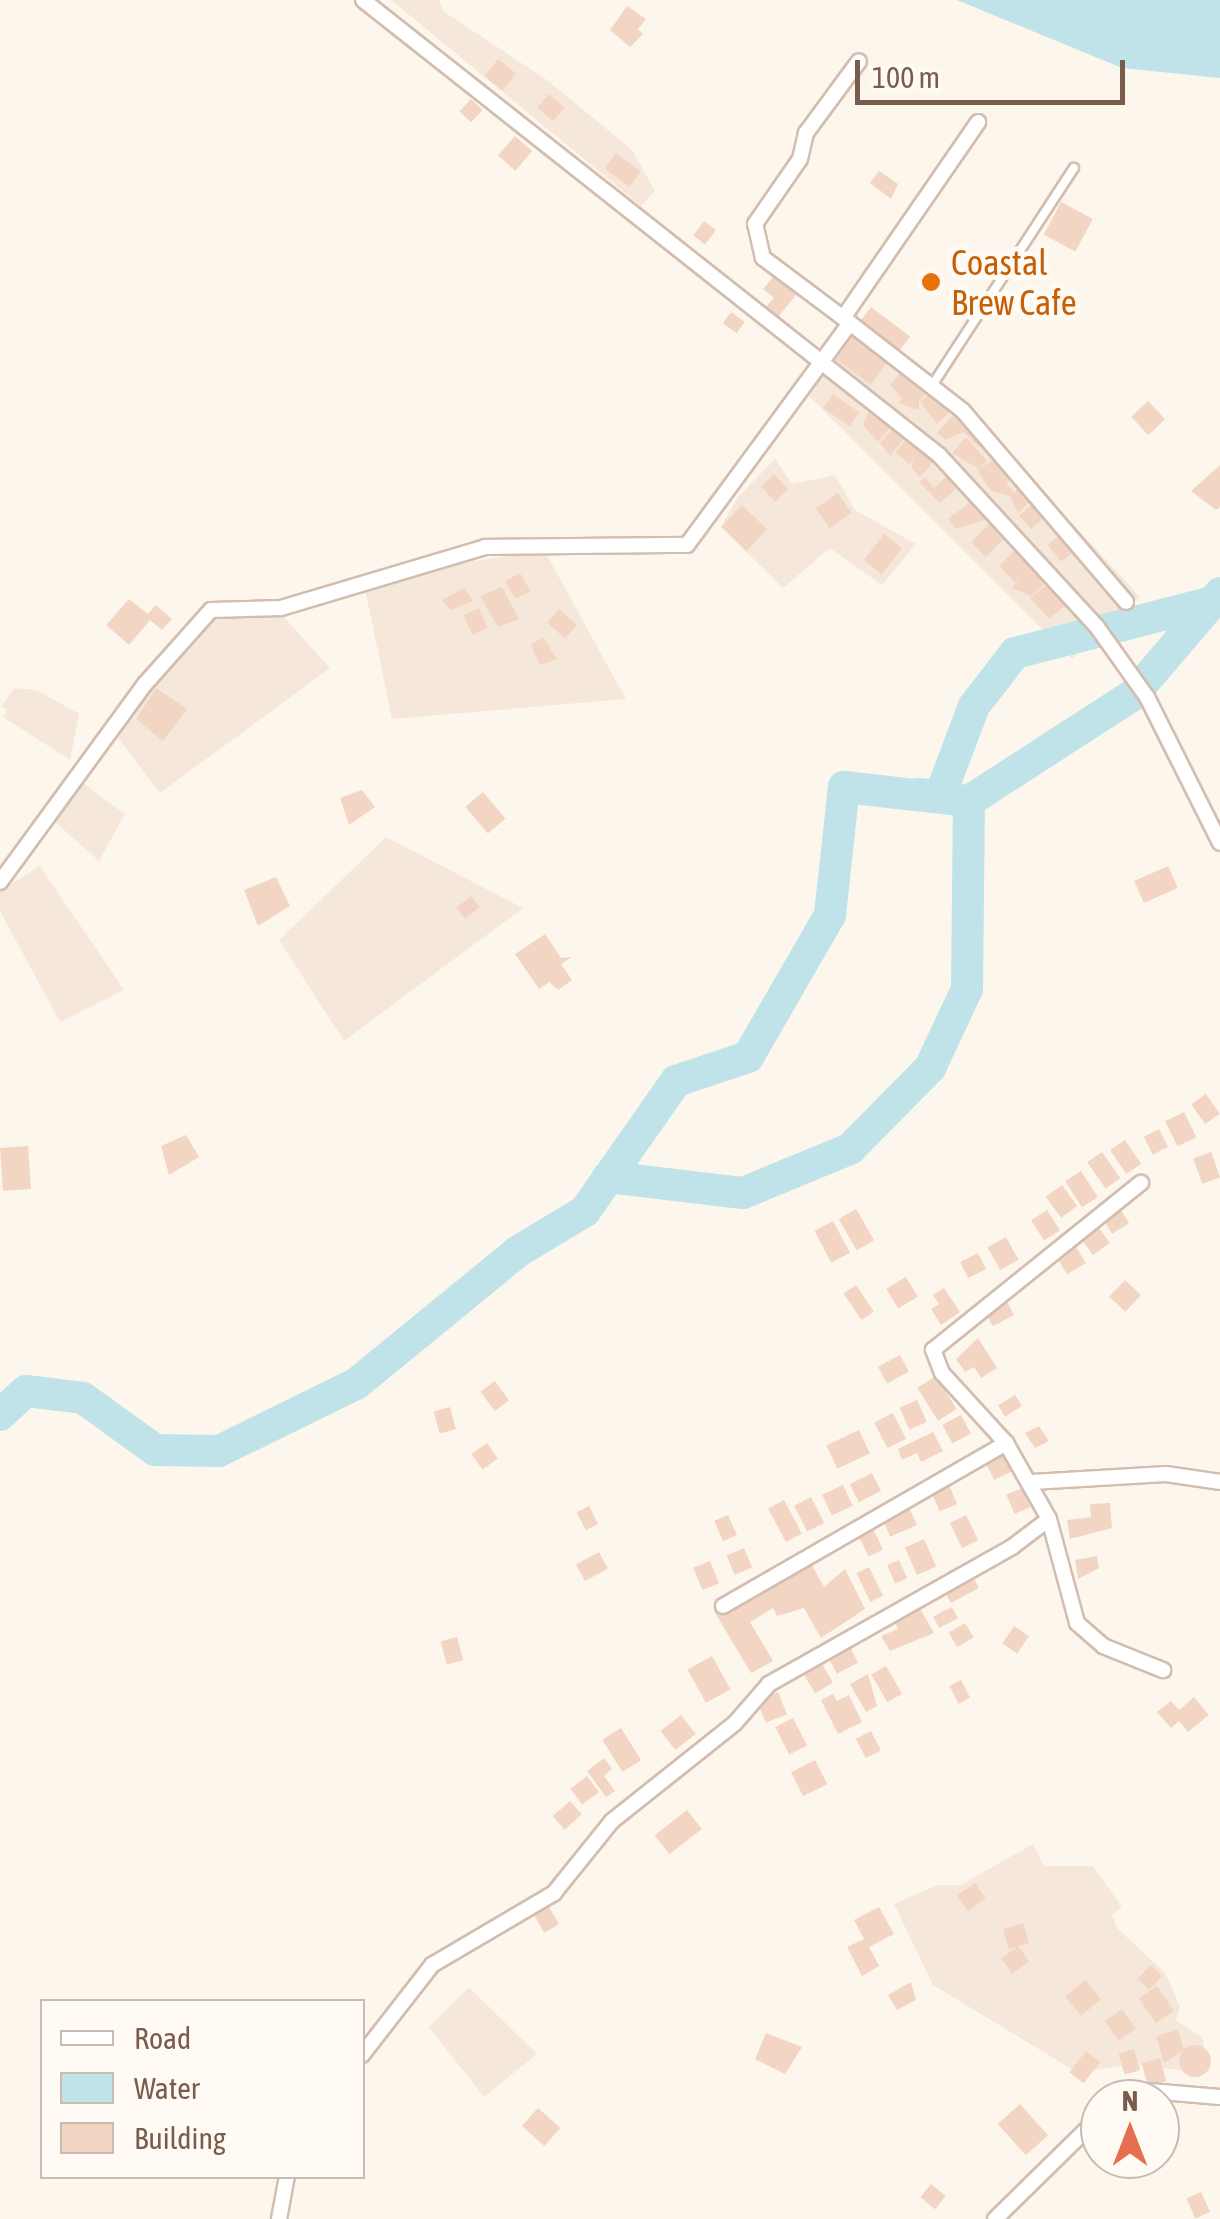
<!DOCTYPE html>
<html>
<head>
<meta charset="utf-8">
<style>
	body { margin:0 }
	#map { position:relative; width:1220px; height:2219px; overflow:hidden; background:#fdf6ec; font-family:"Asap Condensed",sans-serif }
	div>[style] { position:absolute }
	.residential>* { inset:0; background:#f5e8da }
	.water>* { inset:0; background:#bfe3e8 }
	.river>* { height:32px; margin:-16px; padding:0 16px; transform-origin:16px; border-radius:16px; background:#bfe3e8 }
	.building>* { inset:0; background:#f3d5c3; transform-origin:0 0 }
	.round { border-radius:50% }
	.roads { filter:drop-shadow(2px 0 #d1beb0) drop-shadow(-2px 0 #d1beb0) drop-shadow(0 2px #d1beb0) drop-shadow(0 -2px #d1beb0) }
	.service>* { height:8px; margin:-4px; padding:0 4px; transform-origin:4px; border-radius:4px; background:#fff }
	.minor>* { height:14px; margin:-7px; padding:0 7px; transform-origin:7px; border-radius:7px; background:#fff }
	.dots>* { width:28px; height:28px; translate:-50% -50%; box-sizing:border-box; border:5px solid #fffaf3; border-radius:50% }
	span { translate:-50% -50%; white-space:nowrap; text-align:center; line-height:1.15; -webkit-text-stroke:10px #fffaf3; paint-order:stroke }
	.food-label { font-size:35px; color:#c56008 }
	.left { translate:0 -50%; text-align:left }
	.legend { position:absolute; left:40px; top:1999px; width:325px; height:180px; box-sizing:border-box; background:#fffaf3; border:2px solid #cabbb1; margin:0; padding:12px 18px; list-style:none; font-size:30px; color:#7a5c4d }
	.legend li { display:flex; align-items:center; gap:20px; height:50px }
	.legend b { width:50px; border:2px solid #cabbb1 }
	.north { position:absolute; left:1080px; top:2079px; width:100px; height:100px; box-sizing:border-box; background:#fffaf3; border:2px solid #cabbb1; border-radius:50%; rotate:0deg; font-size:28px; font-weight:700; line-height:40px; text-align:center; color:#7a5c4d }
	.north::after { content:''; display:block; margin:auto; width:35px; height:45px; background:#e76f51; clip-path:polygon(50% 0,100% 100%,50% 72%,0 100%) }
	.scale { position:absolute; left:855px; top:60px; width:270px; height:45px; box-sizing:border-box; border:5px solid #7a5c4d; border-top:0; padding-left:12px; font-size:30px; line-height:35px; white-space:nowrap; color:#7a5c4d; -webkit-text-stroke:8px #fffaf3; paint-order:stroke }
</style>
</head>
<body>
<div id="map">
	<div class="residential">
		<i style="clip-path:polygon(391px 0,439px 0,443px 11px,547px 80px,632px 150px,655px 191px,641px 206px)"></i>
		<i style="clip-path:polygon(850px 324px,924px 374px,1018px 464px,1140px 597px,1072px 659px,808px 395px)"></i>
		<i style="clip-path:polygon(775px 459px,792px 484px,835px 475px,855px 510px,916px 544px,882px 585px,830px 548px,783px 588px,721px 527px,738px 497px)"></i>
		<i style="clip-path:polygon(544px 550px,626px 699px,392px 719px,363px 579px)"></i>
		<i style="clip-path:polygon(281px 614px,330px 668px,160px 793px,118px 738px,150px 683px,217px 617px)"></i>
		<i style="clip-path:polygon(14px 688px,37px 690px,79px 714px,70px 760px,3px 717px,7px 710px,1px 707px)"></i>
		<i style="clip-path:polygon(83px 783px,125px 814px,99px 861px,54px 821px)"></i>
		<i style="clip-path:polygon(386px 837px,523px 908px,344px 1041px,279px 940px)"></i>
		<i style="clip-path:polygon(40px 866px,124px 990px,60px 1022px,0 911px,0 891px)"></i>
		<i style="clip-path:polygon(1033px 1844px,1044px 1866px,1093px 1866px,1122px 1907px,1112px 1915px,1117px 1928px,1165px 1973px,1180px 2006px,1176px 2020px,1203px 2038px,1205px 2073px,1130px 2064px,1078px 2073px,933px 1985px,894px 1904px,938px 1885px,961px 1885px)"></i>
		<i style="clip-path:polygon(469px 1987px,537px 2054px,484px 2097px,429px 2027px)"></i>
	</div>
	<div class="water">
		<i style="clip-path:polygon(957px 0,1220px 0,1220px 78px,1122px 68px)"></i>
	</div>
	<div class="river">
		<i style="left:918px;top:794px;width:22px;rotate:5deg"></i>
		<i style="left:940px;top:796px;width:96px;rotate:-69.3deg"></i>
		<i style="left:974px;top:706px;width:67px;rotate:-52.3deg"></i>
		<i style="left:1015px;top:653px;width:203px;rotate:-14.5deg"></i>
		<i style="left:608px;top:1177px;width:136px;rotate:6.8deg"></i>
		<i style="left:743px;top:1193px;width:116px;rotate:-22.4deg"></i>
		<i style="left:850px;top:1149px;width:114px;rotate:-45.4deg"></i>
		<i style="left:930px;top:1068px;width:87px;rotate:-64.9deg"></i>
		<i style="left:967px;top:989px;width:188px;rotate:-89.4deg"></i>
		<i style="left:0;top:1415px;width:35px;rotate:-43deg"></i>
		<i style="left:26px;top:1391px;width:57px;rotate:7deg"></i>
		<i style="left:83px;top:1398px;width:89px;rotate:35.8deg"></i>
		<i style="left:155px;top:1450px;width:64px;rotate:0.9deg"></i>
		<i style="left:219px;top:1451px;width:153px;rotate:-26.1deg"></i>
		<i style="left:356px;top:1384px;width:208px;rotate:-39.3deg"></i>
		<i style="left:517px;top:1252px;width:79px;rotate:-31.1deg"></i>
		<i style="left:585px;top:1211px;width:159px;rotate:-55deg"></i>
		<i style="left:676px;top:1081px;width:76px;rotate:-18.4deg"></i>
		<i style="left:748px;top:1057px;width:164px;rotate:-60deg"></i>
		<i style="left:830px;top:915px;width:129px;rotate:-83.8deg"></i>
		<i style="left:844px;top:787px;width:126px;rotate:6.4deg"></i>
		<i style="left:969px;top:801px;width:195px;rotate:-32.9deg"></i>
		<i style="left:1133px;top:695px;width:134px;rotate:-49.5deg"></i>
	</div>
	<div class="building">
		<i style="clip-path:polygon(627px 6px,646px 19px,638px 29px,643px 34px,630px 47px,610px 30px)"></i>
		<i style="left:498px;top:59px;width:23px;height:22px;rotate:38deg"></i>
		<i style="left:549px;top:94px;width:21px;height:18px;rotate:41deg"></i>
		<i style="left:471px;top:99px;width:16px;height:17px;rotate:43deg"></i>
		<i style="left:515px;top:136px;width:23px;height:26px;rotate:41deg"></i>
		<i style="left:616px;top:153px;width:31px;height:19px;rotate:37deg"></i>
		<i style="clip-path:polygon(879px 171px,898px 184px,891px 199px,870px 183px)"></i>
		<i style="left:1061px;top:202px;width:36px;height:37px;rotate:28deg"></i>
		<i style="left:704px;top:221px;width:15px;height:18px;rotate:37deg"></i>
		<i style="clip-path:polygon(774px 276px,796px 295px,778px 317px,766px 307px,774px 298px,763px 289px)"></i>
		<i style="left:871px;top:307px;width:49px;height:25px;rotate:37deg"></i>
		<i style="left:731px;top:312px;width:17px;height:14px;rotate:36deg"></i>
		<i style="left:856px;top:332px;width:43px;height:34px;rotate:36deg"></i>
		<i style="clip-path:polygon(902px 370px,934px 387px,919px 401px,919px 410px,898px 403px,902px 398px,890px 385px)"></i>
		<i style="left:833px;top:394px;width:32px;height:17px;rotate:35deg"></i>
		<i style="clip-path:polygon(929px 394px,936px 400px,943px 394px,955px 407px,937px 424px,920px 402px)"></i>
		<i style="left:1148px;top:401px;width:25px;height:23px;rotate:47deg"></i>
		<i style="clip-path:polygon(872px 404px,894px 423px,878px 442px,863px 425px)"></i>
		<i style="clip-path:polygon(957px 411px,984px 441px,979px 447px,963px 432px,946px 440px,937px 433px)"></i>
		<i style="clip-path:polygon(895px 425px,907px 435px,890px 456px,880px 443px)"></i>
		<i style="clip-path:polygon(908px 437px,937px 458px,920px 477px,911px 467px,914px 457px,910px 464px,895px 453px)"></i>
		<i style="clip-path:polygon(966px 437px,987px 461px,979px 469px,952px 453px)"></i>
		<i style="clip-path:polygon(1003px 454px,1019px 479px,1006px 482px,1014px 493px,1023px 483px,1035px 497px,1018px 513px,1010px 496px,991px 491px,977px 470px)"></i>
		<i style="clip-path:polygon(1220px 465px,1220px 507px,1216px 510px,1191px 491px)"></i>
		<i style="left:774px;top:474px;width:21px;height:18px;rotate:47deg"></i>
		<i style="clip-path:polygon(947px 476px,960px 485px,940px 503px,919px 482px,925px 477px,934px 488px)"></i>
		<i style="left:838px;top:493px;width:24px;height:27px;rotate:55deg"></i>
		<i style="clip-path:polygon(978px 496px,995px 517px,956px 529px,948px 519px)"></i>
		<i style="left:1038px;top:499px;width:18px;height:25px;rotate:49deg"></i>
		<i style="left:742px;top:505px;width:35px;height:30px;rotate:44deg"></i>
		<i style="left:995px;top:518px;width:21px;height:34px;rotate:45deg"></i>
		<i style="left:1067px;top:529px;width:22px;height:25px;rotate:51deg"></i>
		<i style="left:884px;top:534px;width:23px;height:33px;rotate:38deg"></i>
		<i style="clip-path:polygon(1020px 545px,1041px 565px,1033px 573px,1049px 580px,1031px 596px,1012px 588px,1022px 574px,1015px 582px,999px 566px)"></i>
		<i style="clip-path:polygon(520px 573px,531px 592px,515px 598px,505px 581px)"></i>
		<i style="clip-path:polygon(1050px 582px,1066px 605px,1049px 619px,1030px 598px)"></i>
		<i style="clip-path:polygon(502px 587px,519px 619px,498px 627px,480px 596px)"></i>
		<i style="clip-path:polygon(464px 588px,473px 601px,451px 610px,442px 600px)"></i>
		<i style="clip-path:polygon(129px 599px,148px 614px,156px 605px,172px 619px,162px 630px,150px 620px,129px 645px,106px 625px)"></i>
		<i style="left:479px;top:608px;width:22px;height:17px;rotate:66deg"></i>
		<i style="left:559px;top:609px;width:24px;height:18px;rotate:42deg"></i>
		<i style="clip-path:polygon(543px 637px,557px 659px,540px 665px,531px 645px)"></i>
		<i style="clip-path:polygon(156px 688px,187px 709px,163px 741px,136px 719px)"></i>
		<i style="clip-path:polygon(362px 790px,375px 807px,349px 825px,340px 798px)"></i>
		<i style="left:483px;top:792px;width:35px;height:23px;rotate:50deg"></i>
		<i style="left:1168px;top:866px;width:24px;height:37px;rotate:66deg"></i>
		<i style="clip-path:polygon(276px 877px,290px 906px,258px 926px,244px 890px)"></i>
		<i style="left:471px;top:896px;width:14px;height:19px;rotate:51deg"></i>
		<i style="clip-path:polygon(545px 934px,561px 958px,572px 957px,561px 964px,572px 980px,558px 990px,549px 982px,539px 989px,515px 954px)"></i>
		<i style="left:1206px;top:1094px;width:24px;height:18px;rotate:55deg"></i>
		<i style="left:1184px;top:1112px;width:28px;height:21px;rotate:64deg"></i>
		<i style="left:1159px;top:1129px;width:20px;height:17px;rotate:63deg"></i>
		<i style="clip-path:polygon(186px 1135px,199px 1157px,169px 1175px,161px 1146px)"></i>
		<i style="left:1125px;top:1140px;width:29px;height:18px;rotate:56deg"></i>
		<i style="left:28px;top:1146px;width:43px;height:28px;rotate:86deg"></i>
		<i style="left:1102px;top:1152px;width:32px;height:18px;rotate:55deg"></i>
		<i style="left:1211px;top:1152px;width:27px;height:19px;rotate:70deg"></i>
		<i style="left:1081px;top:1171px;width:31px;height:19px;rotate:57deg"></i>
		<i style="left:1062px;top:1185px;width:26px;height:20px;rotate:54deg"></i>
		<i style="left:1119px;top:1207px;width:19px;height:20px;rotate:58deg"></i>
		<i style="left:856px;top:1209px;width:36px;height:20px;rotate:60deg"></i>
		<i style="left:1047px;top:1210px;width:24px;height:19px;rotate:57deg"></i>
		<i style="left:833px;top:1221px;width:36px;height:21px;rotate:62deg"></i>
		<i style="left:1097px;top:1225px;width:22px;height:21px;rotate:54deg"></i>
		<i style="left:1006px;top:1237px;width:26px;height:21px;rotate:61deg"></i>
		<i style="left:1075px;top:1245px;width:21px;height:22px;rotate:59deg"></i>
		<i style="left:978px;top:1253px;width:18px;height:20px;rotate:63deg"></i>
		<i style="left:906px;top:1277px;width:23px;height:23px;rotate:59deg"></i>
		<i style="left:1125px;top:1280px;width:22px;height:23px;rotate:43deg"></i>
		<i style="left:856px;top:1285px;width:32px;height:15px;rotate:56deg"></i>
		<i style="clip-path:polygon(944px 1288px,960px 1312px,941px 1325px,931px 1309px,939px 1304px,933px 1295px)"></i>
		<i style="left:1006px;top:1300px;width:17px;height:24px;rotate:62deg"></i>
		<i style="clip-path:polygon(978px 1338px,997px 1368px,981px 1378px,974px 1367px,965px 1372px,956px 1359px)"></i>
		<i style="left:900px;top:1355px;width:19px;height:25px;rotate:62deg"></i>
		<i style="left:936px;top:1376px;width:39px;height:22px;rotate:58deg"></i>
		<i style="left:495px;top:1381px;width:24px;height:18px;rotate:54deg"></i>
		<i style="left:1015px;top:1395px;width:13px;height:20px;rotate:58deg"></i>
		<i style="left:917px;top:1400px;width:24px;height:19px;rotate:66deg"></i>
		<i style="left:450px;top:1407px;width:23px;height:17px;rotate:75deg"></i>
		<i style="left:893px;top:1413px;width:29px;height:21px;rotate:63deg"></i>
		<i style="left:961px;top:1415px;width:21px;height:21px;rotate:62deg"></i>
		<i style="clip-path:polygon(1039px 1426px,1049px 1441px,1035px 1448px,1025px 1433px)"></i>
		<i style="left:859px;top:1430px;width:26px;height:36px;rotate:65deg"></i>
		<i style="clip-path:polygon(933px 1432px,943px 1451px,921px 1462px,917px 1453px,902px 1460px,898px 1449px)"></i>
		<i style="left:487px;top:1443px;width:19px;height:19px;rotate:55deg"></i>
		<i style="left:1003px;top:1448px;width:25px;height:22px;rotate:64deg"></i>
		<i style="left:872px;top:1473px;width:20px;height:25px;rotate:63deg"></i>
		<i style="left:947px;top:1480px;width:26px;height:19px;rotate:67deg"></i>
		<i style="left:843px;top:1485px;width:23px;height:23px;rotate:65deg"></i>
		<i style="left:1022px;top:1488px;width:21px;height:17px;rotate:67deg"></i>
		<i style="left:811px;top:1497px;width:29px;height:19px;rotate:63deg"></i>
		<i style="left:784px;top:1500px;width:38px;height:18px;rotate:62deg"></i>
		<i style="left:907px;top:1503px;width:24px;height:29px;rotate:66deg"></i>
		<i style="clip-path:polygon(1110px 1503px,1112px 1528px,1070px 1539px,1067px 1520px,1091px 1517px,1090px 1504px)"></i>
		<i style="left:589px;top:1506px;width:20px;height:14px;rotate:63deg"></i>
		<i style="left:728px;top:1515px;width:22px;height:15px;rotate:66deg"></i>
		<i style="left:966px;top:1515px;width:28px;height:18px;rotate:64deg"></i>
		<i style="left:872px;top:1527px;width:25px;height:16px;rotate:64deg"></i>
		<i style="left:924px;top:1539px;width:30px;height:21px;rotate:66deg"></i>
		<i style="left:744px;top:1548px;width:21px;height:19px;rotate:67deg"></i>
		<i style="left:599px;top:1552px;width:19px;height:26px;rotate:62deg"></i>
		<i style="clip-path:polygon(1097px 1556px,1099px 1568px,1078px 1579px,1075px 1560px)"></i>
		<i style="clip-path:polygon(809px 1560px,824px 1587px,845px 1569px,865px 1609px,821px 1638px,804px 1608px,777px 1616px,773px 1608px,750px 1622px,773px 1661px,751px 1673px,714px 1611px)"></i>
		<i style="left:899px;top:1560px;width:20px;height:13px;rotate:66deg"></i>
		<i style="left:710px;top:1561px;width:24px;height:18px;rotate:68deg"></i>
		<i style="left:869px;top:1567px;width:32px;height:14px;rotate:64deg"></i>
		<i style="left:971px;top:1573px;width:17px;height:32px;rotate:62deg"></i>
		<i style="clip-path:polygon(917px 1603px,934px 1633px,890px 1651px,881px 1636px,898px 1629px,892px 1617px)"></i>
		<i style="left:952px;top:1607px;width:13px;height:21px;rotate:63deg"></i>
		<i style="left:965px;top:1623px;width:17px;height:19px;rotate:59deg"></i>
		<i style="left:1014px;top:1626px;width:18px;height:21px;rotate:34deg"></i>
		<i style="left:457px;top:1637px;width:24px;height:17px;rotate:75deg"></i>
		<i style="left:849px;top:1645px;width:20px;height:24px;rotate:63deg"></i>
		<i style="left:712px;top:1656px;width:38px;height:28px;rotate:61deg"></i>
		<i style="left:821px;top:1662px;width:24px;height:21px;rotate:60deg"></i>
		<i style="left:886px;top:1666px;width:32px;height:17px;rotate:60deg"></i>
		<i style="clip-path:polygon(868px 1674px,877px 1706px,866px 1712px,850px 1684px)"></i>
		<i style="left:961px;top:1680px;width:20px;height:13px;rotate:63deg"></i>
		<i style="left:778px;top:1692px;width:24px;height:23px;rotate:68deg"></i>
		<i style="clip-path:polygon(833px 1694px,837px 1701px,849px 1695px,862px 1722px,838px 1734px,821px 1700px)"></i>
		<i style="clip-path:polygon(1194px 1697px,1209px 1715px,1188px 1732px,1179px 1721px,1171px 1728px,1157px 1712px,1171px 1701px,1179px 1710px)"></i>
		<i style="left:681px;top:1715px;width:24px;height:26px;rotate:52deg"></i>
		<i style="left:793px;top:1718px;width:31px;height:20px;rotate:63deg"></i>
		<i style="left:621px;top:1728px;width:38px;height:22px;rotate:58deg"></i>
		<i style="left:871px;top:1731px;width:22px;height:17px;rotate:63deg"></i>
		<i style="clip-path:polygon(604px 1758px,612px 1769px,604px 1776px,615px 1791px,606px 1797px,587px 1771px)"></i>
		<i style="left:815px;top:1760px;width:27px;height:27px;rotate:63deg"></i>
		<i style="left:587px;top:1776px;width:20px;height:21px;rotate:53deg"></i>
		<i style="left:570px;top:1801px;width:18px;height:23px;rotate:49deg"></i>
		<i style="left:687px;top:1810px;width:24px;height:41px;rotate:52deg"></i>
		<i style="left:975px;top:1883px;width:19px;height:22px;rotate:55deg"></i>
		<i style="left:549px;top:1907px;width:20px;height:17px;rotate:60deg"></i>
		<i style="clip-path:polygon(879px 1907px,894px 1934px,869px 1947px,879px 1966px,862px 1976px,847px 1947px,864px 1939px,854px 1920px)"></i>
		<i style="left:1023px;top:1923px;width:21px;height:21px;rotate:73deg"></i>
		<i style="left:1018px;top:1946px;width:19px;height:21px;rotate:54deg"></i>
		<i style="left:1151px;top:1965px;width:16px;height:19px;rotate:45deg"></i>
		<i style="left:1085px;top:1980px;width:25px;height:26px;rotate:50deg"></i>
		<i style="clip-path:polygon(911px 1982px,916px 2000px,897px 2010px,888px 1995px)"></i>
		<i style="left:1157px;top:1986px;width:30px;height:22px;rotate:56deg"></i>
		<i style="left:1122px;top:2009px;width:24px;height:21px;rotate:55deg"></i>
		<i style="clip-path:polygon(1178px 2030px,1184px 2050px,1164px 2063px,1156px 2036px)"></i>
		<i style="clip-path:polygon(766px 2033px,802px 2047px,785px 2074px,755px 2059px)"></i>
		<i class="round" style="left:1179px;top:2045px;width:32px;height:32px"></i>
		<i style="left:1134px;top:2049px;width:22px;height:16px;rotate:74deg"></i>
		<i style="left:1086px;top:2051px;width:18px;height:27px;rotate:38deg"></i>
		<i style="left:1160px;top:2058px;width:24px;height:19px;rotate:75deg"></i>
		<i style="clip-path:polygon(1160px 2096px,1176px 2139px,1160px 2144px)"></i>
		<i style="left:1020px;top:2104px;width:42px;height:30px;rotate:48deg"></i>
		<i style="left:538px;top:2108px;width:30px;height:24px;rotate:42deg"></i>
		<i style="left:931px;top:2184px;width:19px;height:17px;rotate:39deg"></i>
		<i style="left:1201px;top:2192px;width:22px;height:16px;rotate:66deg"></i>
	</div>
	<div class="roads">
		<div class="service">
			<i style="left:933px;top:384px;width:258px;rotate:-56.9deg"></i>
		</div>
		<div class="minor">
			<i style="left:363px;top:0;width:734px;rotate:38.31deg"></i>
			<i style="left:939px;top:455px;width:234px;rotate:47.4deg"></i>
			<i style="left:1097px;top:627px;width:86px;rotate:54.5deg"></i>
			<i style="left:1147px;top:697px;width:163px;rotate:63.4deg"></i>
			<i style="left:843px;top:318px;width:238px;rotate:-55.4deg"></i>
			<i style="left:850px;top:323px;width:143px;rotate:37.9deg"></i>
			<i style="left:963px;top:411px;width:251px;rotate:49.5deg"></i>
			<i style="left:0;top:882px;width:245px;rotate:-53.8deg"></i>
			<i style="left:145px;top:684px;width:99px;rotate:-48.3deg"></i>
			<i style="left:211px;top:610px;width:70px;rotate:-1.6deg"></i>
			<i style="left:281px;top:608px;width:213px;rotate:-16.6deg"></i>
			<i style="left:485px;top:547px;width:202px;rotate:-0.6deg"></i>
			<i style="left:687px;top:545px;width:275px;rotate:-53.7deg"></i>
			<i style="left:850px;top:323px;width:109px;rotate:-143.2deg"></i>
			<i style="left:763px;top:258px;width:35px;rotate:-103deg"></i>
			<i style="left:755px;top:224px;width:79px;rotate:-55.3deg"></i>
			<i style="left:800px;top:159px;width:27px;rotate:-77deg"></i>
			<i style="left:806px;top:133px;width:89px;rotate:-53.6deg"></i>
			<i style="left:1032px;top:1482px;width:134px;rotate:-3.4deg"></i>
			<i style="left:1166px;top:1474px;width:55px;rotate:8.4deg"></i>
			<i style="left:1049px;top:1519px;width:108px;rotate:74.9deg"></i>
			<i style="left:1077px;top:1623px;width:35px;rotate:41deg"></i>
			<i style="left:1103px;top:1646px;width:65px;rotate:21.8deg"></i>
			<i style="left:723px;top:1606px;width:327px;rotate:-29.9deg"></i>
			<i style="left:362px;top:2055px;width:114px;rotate:-52.1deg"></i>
			<i style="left:432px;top:1965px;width:142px;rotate:-30.5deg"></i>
			<i style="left:554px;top:1893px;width:92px;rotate:-51.1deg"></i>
			<i style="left:612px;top:1821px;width:157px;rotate:-38.5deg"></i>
			<i style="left:735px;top:1723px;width:52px;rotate:-48.9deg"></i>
			<i style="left:769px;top:1684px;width:279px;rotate:-29.4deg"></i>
			<i style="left:1012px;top:1547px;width:46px;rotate:-37.1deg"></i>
			<i style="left:1049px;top:1519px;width:87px;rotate:-119.5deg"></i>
			<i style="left:1006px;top:1443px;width:95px;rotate:-132.4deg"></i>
			<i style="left:942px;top:1373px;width:25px;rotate:-111deg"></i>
			<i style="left:933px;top:1350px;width:267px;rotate:-38.8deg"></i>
			<i style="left:1134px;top:2099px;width:18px;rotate:-27deg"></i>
			<i style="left:1150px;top:2091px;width:70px;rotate:4.9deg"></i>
			<i style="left:279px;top:2219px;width:44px;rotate:-79.5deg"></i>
			<i style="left:995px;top:2219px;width:147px;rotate:-44.4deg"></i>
		</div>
	</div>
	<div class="dots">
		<i style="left:931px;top:282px;background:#e8710a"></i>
	</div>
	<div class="food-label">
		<span class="left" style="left:951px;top:282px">Coastal<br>Brew Cafe</span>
	</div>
	<ul class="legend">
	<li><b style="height:12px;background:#fff"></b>Road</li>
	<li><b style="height:28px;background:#bfe3e8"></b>Water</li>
	<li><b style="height:28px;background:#f3d5c3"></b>Building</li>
	</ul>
	<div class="north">N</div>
	<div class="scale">100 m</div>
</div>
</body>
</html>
